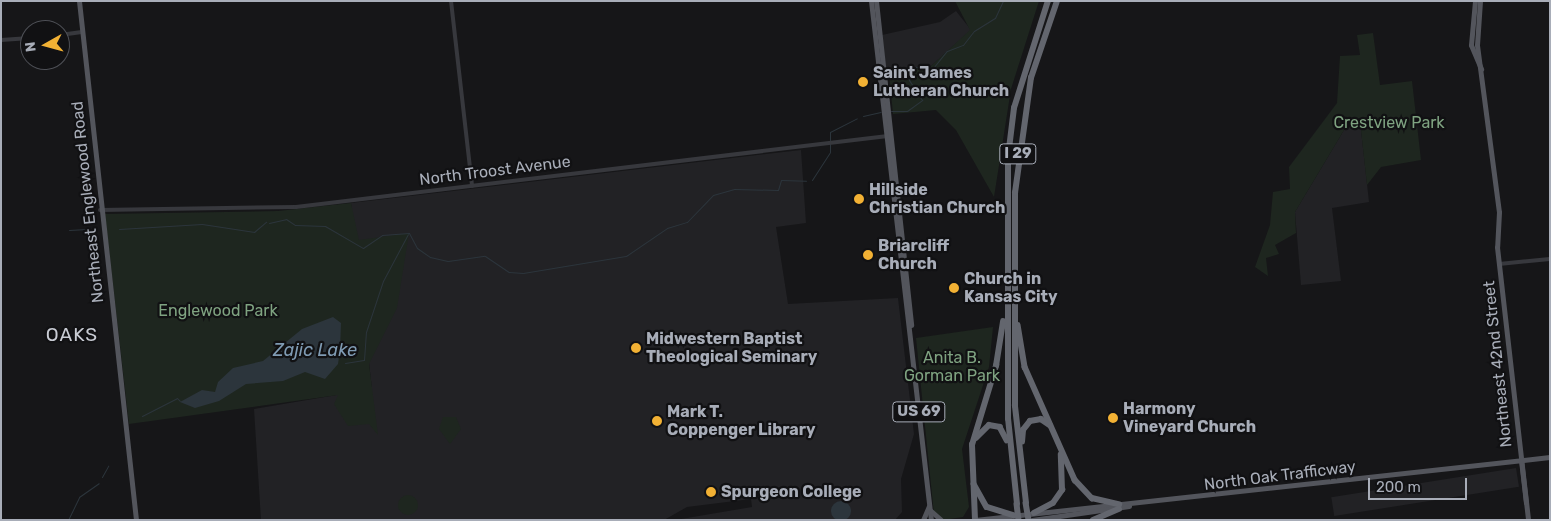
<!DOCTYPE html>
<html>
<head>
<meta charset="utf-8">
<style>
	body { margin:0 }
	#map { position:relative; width:1551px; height:521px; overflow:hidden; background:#161618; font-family:Rubik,sans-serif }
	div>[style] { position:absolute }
	.built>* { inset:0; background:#222225; transform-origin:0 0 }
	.green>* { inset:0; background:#1e261f }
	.round { border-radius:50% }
	.water>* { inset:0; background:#2c353c }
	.stream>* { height:1px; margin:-0.5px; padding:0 0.5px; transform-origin:0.5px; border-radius:0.5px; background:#2c353c }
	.minor>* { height:4px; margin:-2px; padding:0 2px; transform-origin:2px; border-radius:2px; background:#37383d }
	.major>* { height:5px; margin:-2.5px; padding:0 2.5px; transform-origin:2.5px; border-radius:2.5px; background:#53555c }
	.highway>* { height:5.5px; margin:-2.75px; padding:0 2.75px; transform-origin:2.75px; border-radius:2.75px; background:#63666e }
	.highway-bridge>* { height:5.5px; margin:-2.75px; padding:0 2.75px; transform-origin:2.75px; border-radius:2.75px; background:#63666e }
	.dots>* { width:14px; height:14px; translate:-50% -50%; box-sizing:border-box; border:2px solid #111113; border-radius:50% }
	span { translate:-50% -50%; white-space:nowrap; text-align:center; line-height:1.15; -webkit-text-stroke:4.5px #111113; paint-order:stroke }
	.shield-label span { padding:1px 4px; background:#111113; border:1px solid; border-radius:4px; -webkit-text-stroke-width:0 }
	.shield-label { font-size:15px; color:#a8adb8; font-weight:700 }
	.poi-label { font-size:16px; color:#a8adb8; font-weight:700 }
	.left { translate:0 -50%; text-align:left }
	.park-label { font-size:16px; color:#7fa381 }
	.street-label { font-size:16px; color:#a8adb8 }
	.water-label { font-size:18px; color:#7f9bb3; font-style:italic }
	.quarter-label { font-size:19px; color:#c9ccd4; letter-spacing:1px }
	.frame { position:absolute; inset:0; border:2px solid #a8adb8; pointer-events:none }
	.north { position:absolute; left:20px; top:20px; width:50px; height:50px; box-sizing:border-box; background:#111113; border:1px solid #4d4f55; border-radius:50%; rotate:263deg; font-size:14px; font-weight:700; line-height:20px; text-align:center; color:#a8adb8 }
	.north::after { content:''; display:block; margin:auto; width:18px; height:22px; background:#f2b134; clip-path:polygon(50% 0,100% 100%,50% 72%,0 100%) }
	.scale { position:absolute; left:1368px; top:478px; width:99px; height:22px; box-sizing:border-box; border:2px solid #a8adb8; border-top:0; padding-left:6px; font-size:15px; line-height:18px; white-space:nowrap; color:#a8adb8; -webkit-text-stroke:4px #111113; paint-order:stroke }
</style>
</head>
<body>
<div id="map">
	<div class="built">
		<i style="clip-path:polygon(956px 11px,971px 30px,931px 66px,886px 73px,882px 35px,940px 22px)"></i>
		<i style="clip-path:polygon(1360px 121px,1369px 202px,1332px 208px,1341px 281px,1301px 285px,1295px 212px,1347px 125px)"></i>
		<i style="clip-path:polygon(801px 150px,806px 223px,776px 227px,788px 304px,898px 298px,914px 434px,901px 479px,902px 512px,895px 520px,675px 520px,752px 507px,751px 499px,687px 507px,664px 520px,261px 520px,254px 409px,372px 389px,351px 203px)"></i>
		<i style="left:1516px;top:468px;width:19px;height:187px;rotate:81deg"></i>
	</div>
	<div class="green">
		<i style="clip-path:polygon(955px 1px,1039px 1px,1011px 89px,994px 197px,956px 130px,936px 110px,893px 114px,889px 73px,931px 66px,970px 30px)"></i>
		<i style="clip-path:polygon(1373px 33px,1380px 85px,1412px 81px,1421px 160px,1381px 167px,1367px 185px,1360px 121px,1347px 125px,1295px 212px,1296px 233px,1275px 245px,1279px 254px,1266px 258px,1268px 276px,1255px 267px,1270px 225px,1273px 192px,1290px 189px,1289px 167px,1337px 103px,1340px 56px,1360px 55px,1357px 35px)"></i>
		<i style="clip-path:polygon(351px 203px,359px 240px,409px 233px,397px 308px,369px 364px,378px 435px,369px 424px,348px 426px,334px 404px,338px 395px,129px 424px,105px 214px,278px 211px)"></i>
		<i style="clip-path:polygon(993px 327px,989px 367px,962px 449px,969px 507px,963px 517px,943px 520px,934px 514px,916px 338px)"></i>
		<i style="clip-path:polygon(443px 417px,456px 417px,461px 429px,450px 444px,439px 429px)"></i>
		<i class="round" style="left:398px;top:495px;width:20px;height:20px"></i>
	</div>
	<div class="water">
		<i style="clip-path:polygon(333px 317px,341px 323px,340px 350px,338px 364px,325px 379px,305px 372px,283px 381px,246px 384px,219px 401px,195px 408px,180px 402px,202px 390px,215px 392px,218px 382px,233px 368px,263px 361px,302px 329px)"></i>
		<i class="round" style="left:831px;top:501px;width:20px;height:20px"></i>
	</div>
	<div class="stream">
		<i style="left:891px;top:111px;width:16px"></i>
		<i style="left:907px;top:111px;width:19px;rotate:-36deg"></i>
		<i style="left:922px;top:100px;width:24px;rotate:-123deg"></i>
		<i style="left:909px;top:80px;width:15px;rotate:-62deg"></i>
		<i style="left:916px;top:67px;width:17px;rotate:3deg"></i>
		<i style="left:933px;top:68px;width:22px;rotate:-51deg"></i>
		<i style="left:947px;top:51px;width:17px;rotate:-21deg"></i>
		<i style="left:963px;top:45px;width:18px;rotate:-52deg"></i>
		<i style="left:974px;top:31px;width:25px;rotate:-32deg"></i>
		<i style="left:995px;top:18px;width:19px;rotate:-65deg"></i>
		<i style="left:863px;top:116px;width:18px;rotate:-13deg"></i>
		<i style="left:812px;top:180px;width:33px;rotate:-57deg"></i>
		<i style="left:830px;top:152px;width:20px;rotate:-90deg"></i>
		<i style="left:830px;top:132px;width:30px;rotate:-27deg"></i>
		<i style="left:269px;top:223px;width:17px;rotate:-13deg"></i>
		<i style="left:286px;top:219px;width:11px;rotate:34deg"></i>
		<i style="left:295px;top:225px;width:30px;rotate:2deg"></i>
		<i style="left:325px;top:226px;width:44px;rotate:30.1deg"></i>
		<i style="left:363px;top:248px;width:23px;rotate:-34deg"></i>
		<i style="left:382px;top:235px;width:27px;rotate:-4deg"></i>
		<i style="left:409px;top:233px;width:17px;rotate:62deg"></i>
		<i style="left:417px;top:248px;width:16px;rotate:35deg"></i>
		<i style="left:430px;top:257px;width:18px;rotate:13deg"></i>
		<i style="left:448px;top:261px;width:37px;rotate:-8deg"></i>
		<i style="left:485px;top:256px;width:29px;rotate:34deg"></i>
		<i style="left:509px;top:272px;width:14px;rotate:4deg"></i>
		<i style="left:523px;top:273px;width:104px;rotate:-9.4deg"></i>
		<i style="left:626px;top:256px;width:50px;rotate:-34.3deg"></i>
		<i style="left:667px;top:228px;width:21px;rotate:-17deg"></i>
		<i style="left:687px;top:222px;width:37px;rotate:-46deg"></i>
		<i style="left:713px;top:195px;width:22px;rotate:-16deg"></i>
		<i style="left:734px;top:189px;width:44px;rotate:1.3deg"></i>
		<i style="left:778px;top:190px;width:10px;rotate:-73deg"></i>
		<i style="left:781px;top:180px;width:25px;rotate:2deg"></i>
		<i style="left:119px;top:229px;width:83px;rotate:-3.4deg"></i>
		<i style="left:202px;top:224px;width:53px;rotate:8.7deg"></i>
		<i style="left:254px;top:232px;width:16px;rotate:-40deg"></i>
		<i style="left:69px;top:230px;width:18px;rotate:-3deg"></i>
		<i style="left:345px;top:363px;width:19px;rotate:-9deg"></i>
		<i style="left:364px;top:360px;width:28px;rotate:-86deg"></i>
		<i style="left:366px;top:332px;width:54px;rotate:-71.6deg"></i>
		<i style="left:383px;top:281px;width:53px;rotate:-62deg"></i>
		<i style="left:142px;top:416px;width:39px;rotate:-27deg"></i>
		<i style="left:177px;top:398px;width:4px;rotate:45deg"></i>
		<i style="left:102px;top:477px;width:13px;rotate:-61deg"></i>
		<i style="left:68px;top:520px;width:25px;rotate:-64deg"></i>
		<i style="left:79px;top:497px;width:24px;rotate:-35deg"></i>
	</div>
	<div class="minor">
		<i style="left:451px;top:1px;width:186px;rotate:83.5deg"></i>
		<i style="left:60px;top:35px;width:22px;rotate:-8deg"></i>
		<i style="left:1px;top:40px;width:29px;rotate:-4deg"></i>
		<i style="left:100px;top:210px;width:196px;rotate:-0.9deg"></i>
		<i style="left:296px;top:207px;width:596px;rotate:-6.84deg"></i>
		<i style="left:1499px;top:264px;width:51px;rotate:-5.6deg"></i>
	</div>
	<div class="major">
		<i style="left:79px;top:1px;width:522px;rotate:83.73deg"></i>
		<i style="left:871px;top:1px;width:522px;rotate:83.41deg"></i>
		<i style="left:876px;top:1px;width:326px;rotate:83.8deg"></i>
		<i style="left:1475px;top:1px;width:44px;rotate:95.2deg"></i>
		<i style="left:1471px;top:45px;width:26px;rotate:67deg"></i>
		<i style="left:1480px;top:1px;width:44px;rotate:93.9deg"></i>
		<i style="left:1477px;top:45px;width:168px;rotate:82.5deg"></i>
		<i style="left:1499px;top:212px;width:35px;rotate:93deg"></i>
		<i style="left:1497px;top:247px;width:275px;rotate:83.5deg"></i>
		<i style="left:1521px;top:460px;width:43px;rotate:83.4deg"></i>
		<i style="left:931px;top:511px;width:13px;rotate:42deg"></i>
		<i style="left:923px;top:520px;width:15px;rotate:-67deg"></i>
		<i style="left:975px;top:520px;width:578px;rotate:-6.25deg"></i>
		<i style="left:1032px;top:520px;width:98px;rotate:-8.2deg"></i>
	</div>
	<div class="highway">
		<i style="left:1018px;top:325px;width:43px;rotate:80.5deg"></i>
		<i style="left:1025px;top:367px;width:124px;rotate:66.1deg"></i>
		<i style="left:1075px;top:480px;width:25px;rotate:47deg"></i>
		<i style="left:1092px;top:498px;width:28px;rotate:13deg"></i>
		<i style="left:976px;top:438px;width:18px;rotate:-45deg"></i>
		<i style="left:989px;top:425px;width:11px;rotate:10deg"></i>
		<i style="left:1000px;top:427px;width:15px;rotate:62deg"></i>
		<i style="left:1022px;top:442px;width:12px;rotate:-85deg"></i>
		<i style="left:1023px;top:430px;width:11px;rotate:-52deg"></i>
		<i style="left:1030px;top:421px;width:11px;rotate:-10deg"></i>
		<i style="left:1041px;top:419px;width:11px;rotate:34deg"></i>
		<i style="left:974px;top:484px;width:26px;rotate:61deg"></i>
		<i style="left:987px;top:507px;width:28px;rotate:17deg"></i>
		<i style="left:1026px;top:503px;width:98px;rotate:-96.5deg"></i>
		<i style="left:1015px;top:406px;width:213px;rotate:-90deg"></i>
		<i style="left:1015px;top:193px;width:116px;rotate:-82.1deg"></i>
		<i style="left:1031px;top:78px;width:81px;rotate:-71.3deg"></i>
		<i style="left:1017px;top:504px;width:85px;rotate:-96deg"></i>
		<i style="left:1008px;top:419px;width:262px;rotate:-90deg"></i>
		<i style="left:1008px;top:157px;width:49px;rotate:-83deg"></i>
		<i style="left:1014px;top:108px;width:112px;rotate:-72.4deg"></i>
		<i style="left:1034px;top:513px;width:21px;rotate:-28deg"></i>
		<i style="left:1053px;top:503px;width:16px;rotate:-55deg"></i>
		<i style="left:1062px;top:490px;width:35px;rotate:-92deg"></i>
		<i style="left:975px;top:520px;width:75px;rotate:-92.3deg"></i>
		<i style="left:972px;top:445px;width:83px;rotate:-73.1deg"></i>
		<i style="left:996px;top:366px;width:45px;rotate:-81deg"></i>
		<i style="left:1093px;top:520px;width:28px;rotate:-23deg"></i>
	</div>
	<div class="highway-bridge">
		<i style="left:1026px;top:503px;width:17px;rotate:80deg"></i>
		<i style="left:1017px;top:504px;width:16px;rotate:83deg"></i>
	</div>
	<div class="dots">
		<i style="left:863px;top:82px;background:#f2b134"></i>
		<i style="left:859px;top:199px;background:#f2b134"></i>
		<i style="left:868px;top:255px;background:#f2b134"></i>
		<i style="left:954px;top:288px;background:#f2b134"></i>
		<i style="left:636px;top:348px;background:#f2b134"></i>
		<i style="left:1113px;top:418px;background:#f2b134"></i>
		<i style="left:657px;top:421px;background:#f2b134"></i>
		<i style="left:711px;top:492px;background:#f2b134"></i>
	</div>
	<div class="shield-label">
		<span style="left:1018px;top:154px">I 29</span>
		<span style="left:919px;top:412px">US 69</span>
	</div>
	<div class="poi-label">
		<span class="left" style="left:873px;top:82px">Saint James<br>Lutheran Church</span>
		<span class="left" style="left:869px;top:199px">Hillside<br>Christian Church</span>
		<span class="left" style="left:878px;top:255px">Briarcliff<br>Church</span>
		<span class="left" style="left:964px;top:288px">Church in<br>Kansas City</span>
		<span class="left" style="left:646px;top:348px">Midwestern Baptist<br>Theological Seminary</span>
		<span class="left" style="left:1123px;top:418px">Harmony<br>Vineyard Church</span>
		<span class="left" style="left:667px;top:421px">Mark T.<br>Coppenger Library</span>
		<span class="left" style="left:721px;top:492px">Spurgeon College</span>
	</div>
	<div class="park-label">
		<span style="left:1389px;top:123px">Crestview Park</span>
		<span style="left:218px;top:311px">Englewood Park</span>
		<span style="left:952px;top:367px">Anita B.<br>Gorman Park</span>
	</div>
	<div class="street-label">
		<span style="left:495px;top:171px;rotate:-7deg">North Troost Avenue</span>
		<span style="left:88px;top:202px;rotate:-96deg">Northeast Englewood Road</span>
		<span style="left:1498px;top:364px;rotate:-96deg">Northeast 42nd Street</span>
		<span style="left:1280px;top:476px;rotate:-7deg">North Oak Trafficway</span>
	</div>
	<div class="water-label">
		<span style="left:315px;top:350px">Zajic Lake</span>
	</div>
	<div class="quarter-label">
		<span style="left:72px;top:335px">OAKS</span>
	</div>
	<div class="frame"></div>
	<div class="north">N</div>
	<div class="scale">200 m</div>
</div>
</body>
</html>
